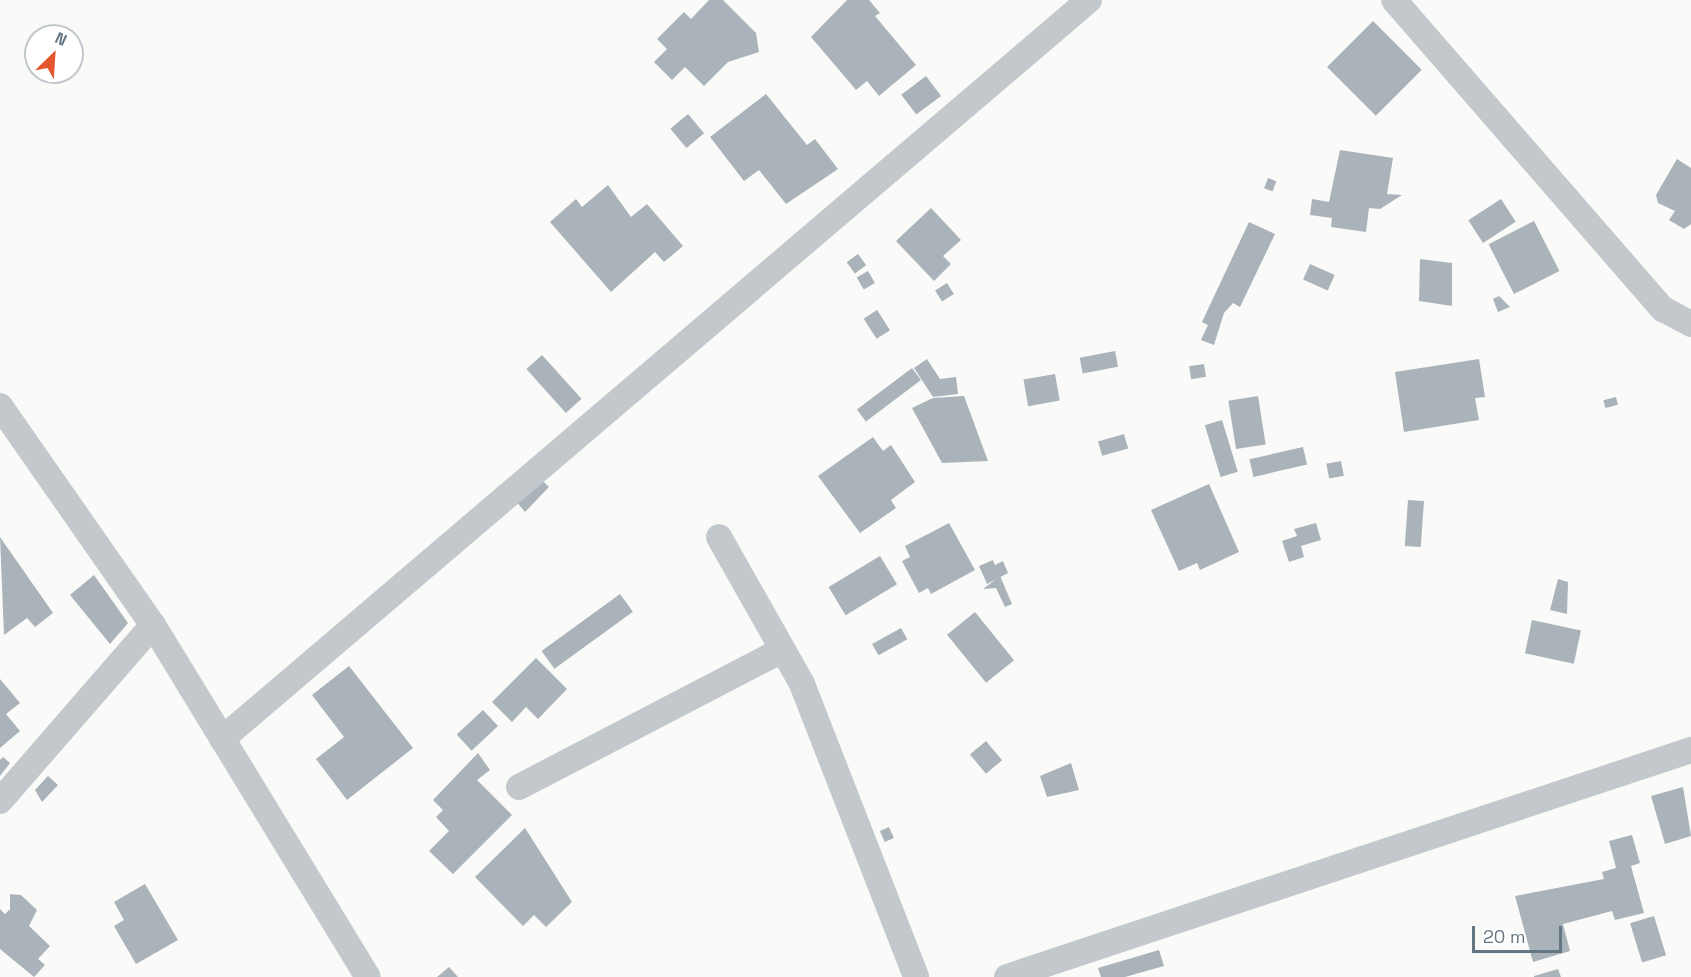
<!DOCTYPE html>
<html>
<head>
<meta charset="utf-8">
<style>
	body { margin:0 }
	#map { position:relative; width:1691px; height:977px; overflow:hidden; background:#fafaf8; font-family:"Space Grotesk",sans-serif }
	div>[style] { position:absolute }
	.building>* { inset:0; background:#aab3b9; transform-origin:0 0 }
	.street>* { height:26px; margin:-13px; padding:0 13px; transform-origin:13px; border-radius:13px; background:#c3c8cc }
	span { translate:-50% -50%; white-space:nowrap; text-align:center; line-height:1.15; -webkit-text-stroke:6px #fff; paint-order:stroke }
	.north { position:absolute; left:24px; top:24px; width:60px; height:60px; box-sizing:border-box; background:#fff; border:2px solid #c1c8cd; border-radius:50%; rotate:25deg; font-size:16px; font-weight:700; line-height:24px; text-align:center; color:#657683 }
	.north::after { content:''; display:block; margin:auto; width:21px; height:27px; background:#e4572e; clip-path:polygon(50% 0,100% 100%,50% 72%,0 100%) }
	.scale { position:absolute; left:1472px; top:926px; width:90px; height:27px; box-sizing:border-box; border:3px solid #657683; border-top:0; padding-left:8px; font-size:18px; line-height:21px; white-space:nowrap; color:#657683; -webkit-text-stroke:4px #fff; paint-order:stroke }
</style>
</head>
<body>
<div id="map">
	<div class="building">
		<i style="clip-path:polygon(709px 0,723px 0,756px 33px,759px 52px,728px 62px,704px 86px,685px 67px,672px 80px,654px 62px,667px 49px,657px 39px,684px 12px,691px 19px)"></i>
		<i style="clip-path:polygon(847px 0,869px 0,880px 13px,875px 16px,916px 65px,879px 96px,867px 81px,856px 90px,811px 37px)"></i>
		<i style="left:1373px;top:21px;width:69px;height:65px;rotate:45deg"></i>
		<i style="left:926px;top:76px;width:25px;height:31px;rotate:53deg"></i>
		<i style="clip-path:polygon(766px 94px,807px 145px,815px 139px,838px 169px,786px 204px,759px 170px,744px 181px,710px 137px)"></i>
		<i style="left:688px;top:114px;width:25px;height:23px;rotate:50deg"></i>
		<i style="clip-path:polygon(1340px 150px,1393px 158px,1387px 194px,1402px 195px,1380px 209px,1369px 208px,1366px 232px,1331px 227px,1332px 218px,1310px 215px,1312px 199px,1329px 202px)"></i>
		<i style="clip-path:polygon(1677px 159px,1691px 168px,1691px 224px,1684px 229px,1669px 220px,1675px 211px,1658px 203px,1656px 195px)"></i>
		<i style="left:1268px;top:178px;width:9px;height:11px;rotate:21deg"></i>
		<i style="clip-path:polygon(608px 185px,631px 217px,647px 204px,683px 246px,664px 262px,655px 252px,611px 292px,550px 222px,576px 199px,582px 207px)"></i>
		<i style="left:1501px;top:199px;width:27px;height:39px;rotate:57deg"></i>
		<i style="clip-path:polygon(931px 208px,961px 240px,943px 256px,951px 264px,934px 281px,896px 241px)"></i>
		<i style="left:1534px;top:221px;width:56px;height:51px;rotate:63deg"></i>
		<i style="clip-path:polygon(1249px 222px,1275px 234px,1240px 307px,1233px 303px,1224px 313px,1214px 345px,1201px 340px,1208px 325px,1202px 322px)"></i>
		<i style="left:858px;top:254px;width:14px;height:14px;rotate:54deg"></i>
		<i style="clip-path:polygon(1420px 259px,1452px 263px,1452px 306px,1419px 301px)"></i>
		<i style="left:1310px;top:264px;width:27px;height:17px;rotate:24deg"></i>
		<i style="left:868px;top:271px;width:14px;height:13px;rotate:60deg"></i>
		<i style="left:947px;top:283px;width:13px;height:14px;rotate:58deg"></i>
		<i style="clip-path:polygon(1499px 296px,1510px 307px,1498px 312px,1493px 299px)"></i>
		<i style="left:877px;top:310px;width:24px;height:16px;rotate:57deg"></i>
		<i style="left:1115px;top:351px;width:16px;height:36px;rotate:79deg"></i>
		<i style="left:542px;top:355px;width:59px;height:21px;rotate:48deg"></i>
		<i style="clip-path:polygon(927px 359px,940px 379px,956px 377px,958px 394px,933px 397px,914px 368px)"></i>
		<i style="clip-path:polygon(1479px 359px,1485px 397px,1475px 398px,1479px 420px,1404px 432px,1395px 372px)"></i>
		<i style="left:1204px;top:364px;width:13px;height:15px;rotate:81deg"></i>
		<i style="left:912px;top:368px;width:15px;height:69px;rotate:53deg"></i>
		<i style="left:1055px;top:374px;width:27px;height:32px;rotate:80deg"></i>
		<i style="clip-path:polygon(964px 396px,988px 461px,942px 463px,912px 408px,933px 398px)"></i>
		<i style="left:1258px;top:396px;width:49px;height:30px;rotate:81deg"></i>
		<i style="left:1616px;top:397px;width:8px;height:13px;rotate:76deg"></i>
		<i style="left:1222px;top:420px;width:54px;height:18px;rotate:73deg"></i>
		<i style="left:1124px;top:434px;width:15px;height:27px;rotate:74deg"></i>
		<i style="clip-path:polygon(873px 437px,883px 451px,891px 445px,915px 482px,891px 500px,896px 508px,860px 533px,818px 476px)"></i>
		<i style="left:1303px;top:447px;width:18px;height:55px;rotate:77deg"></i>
		<i style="left:1341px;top:461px;width:15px;height:15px;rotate:79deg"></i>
		<i style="clip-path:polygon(541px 479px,549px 487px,525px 512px,516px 501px)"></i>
		<i style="clip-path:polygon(1209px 484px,1239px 552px,1200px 570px,1197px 563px,1179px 571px,1151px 510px)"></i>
		<i style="left:1408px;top:500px;width:16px;height:46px;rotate:4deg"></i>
		<i style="clip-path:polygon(949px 523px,975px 570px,931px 594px,928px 588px,919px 593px,902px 561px,910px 557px,905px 546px)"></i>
		<i style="clip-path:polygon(1316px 523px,1321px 540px,1301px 546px,1304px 557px,1289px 562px,1282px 541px,1297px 536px,1294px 529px)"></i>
		<i style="clip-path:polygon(0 537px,53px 613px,35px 627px,27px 618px,4px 635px)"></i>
		<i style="left:880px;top:556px;width:33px;height:60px;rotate:59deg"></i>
		<i style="clip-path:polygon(993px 560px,995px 565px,1003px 561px,1008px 573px,987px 584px,979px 566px)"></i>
		<i style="clip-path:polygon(94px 575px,128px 623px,110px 644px,70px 595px)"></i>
		<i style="clip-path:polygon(1000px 576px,1012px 604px,1005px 607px,996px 588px,983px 589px)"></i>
		<i style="clip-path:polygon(1558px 579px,1568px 582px,1567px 614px,1550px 610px)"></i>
		<i style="left:620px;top:594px;width:22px;height:97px;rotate:54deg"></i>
		<i style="left:975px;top:612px;width:62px;height:36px;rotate:51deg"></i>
		<i style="left:1532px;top:620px;width:50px;height:34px;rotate:12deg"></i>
		<i style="left:901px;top:628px;width:13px;height:33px;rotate:61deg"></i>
		<i style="clip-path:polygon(536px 658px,567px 689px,538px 719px,526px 707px,512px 722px,492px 702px)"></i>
		<i style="clip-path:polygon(349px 666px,413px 748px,347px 800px,316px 759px,344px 737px,312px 695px)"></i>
		<i style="clip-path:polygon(0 679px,20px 703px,6px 714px,20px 731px,0 748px)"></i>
		<i style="left:483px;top:710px;width:22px;height:36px;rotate:47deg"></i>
		<i style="left:986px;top:741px;width:25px;height:21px;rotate:50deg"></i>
		<i style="clip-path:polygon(478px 753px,490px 770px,477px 780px,512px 815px,453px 874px,429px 851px,449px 831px,436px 817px,443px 810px,433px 800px)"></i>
		<i style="clip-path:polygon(3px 757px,10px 763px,0 776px,0 760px)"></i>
		<i style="clip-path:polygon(1071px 763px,1079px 790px,1047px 797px,1040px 776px)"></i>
		<i style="clip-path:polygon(48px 776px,58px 785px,42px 802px,35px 790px)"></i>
		<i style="clip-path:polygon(1683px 787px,1691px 836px,1665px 844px,1651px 796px)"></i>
		<i style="left:889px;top:827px;width:12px;height:10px;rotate:66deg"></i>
		<i style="clip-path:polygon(525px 828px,572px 902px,546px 927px,534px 915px,523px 926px,475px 877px)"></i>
		<i style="clip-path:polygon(1632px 835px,1640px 863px,1631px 866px,1644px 913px,1615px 920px,1612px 911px,1563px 924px,1570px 951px,1533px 962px,1515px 896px,1604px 879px,1602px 872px,1616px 868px,1609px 841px)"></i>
		<i style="clip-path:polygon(145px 884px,178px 940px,136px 964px,114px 926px,124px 920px,114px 902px)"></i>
		<i style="clip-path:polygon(10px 894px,21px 895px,37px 910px,29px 926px,50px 946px,38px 959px,45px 965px,34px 977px,0 949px,0 909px,5px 914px,10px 909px)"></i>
		<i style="left:1654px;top:916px;width:41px;height:25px;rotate:73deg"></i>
		<i style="clip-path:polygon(1159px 950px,1164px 966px,1125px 977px,1101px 977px,1098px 968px)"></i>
		<i style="clip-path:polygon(449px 967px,458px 977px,437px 977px)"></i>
		<i style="clip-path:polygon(1558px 969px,1561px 977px,1534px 977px,1534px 976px)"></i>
	</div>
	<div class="street">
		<i style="left:1394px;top:0;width:410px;rotate:49deg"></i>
		<i style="left:1663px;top:309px;width:32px;rotate:28deg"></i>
		<i style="left:0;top:406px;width:267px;rotate:55.1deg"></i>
		<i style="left:153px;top:625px;width:412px;rotate:58.6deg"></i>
		<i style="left:719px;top:537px;width:169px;rotate:60.5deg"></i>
		<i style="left:802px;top:684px;width:314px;rotate:68.7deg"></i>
		<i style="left:222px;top:739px;width:1139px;rotate:-40.44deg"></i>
		<i style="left:519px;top:787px;width:297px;rotate:-27.5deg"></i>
		<i style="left:0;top:801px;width:233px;rotate:-49deg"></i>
		<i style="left:1007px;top:977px;width:721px;rotate:-18.36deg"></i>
	</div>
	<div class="north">N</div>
	<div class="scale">20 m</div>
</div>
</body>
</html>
